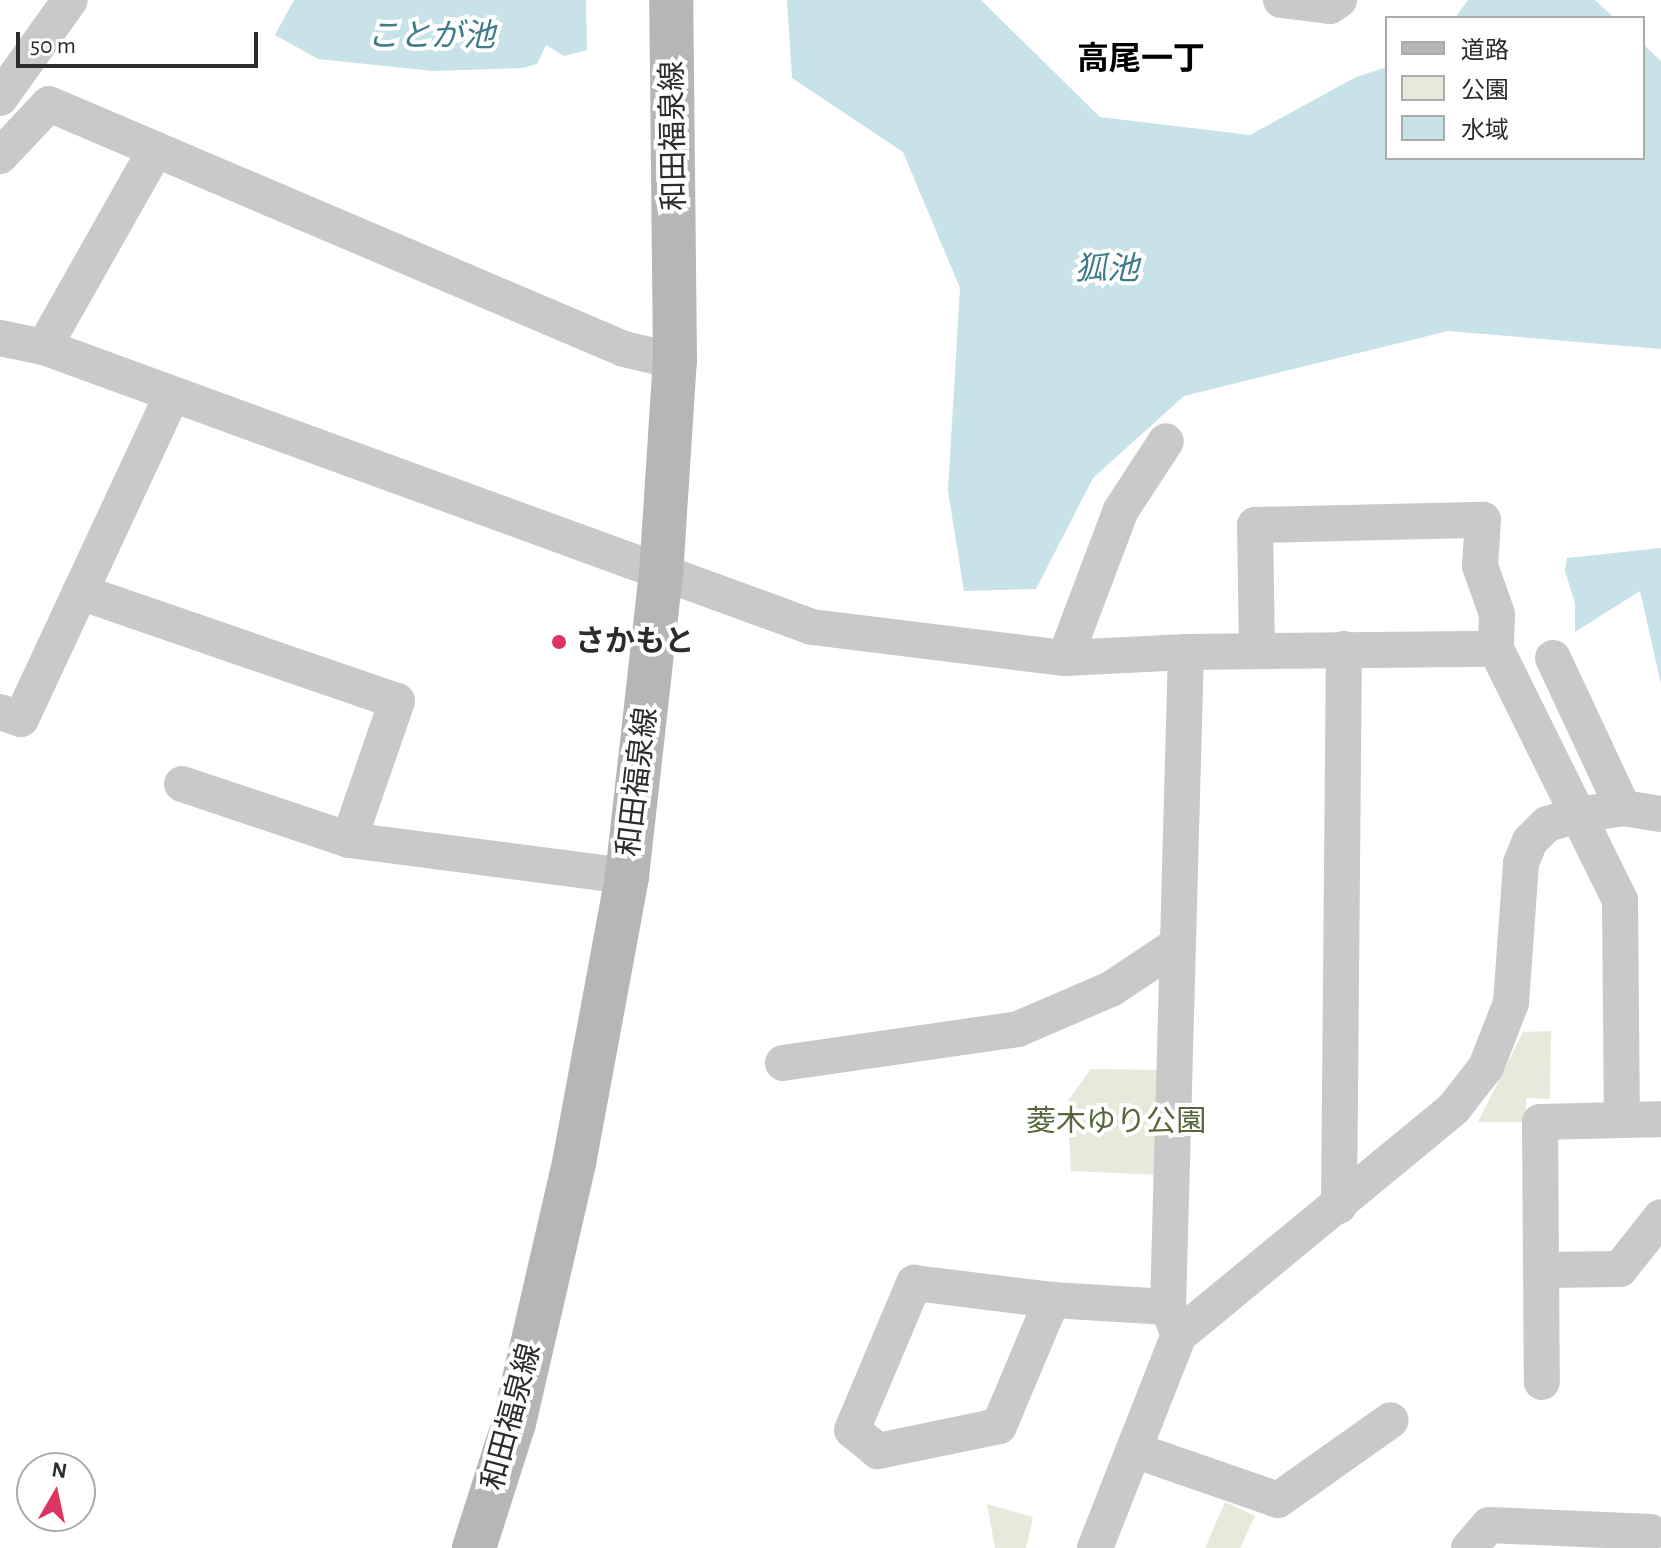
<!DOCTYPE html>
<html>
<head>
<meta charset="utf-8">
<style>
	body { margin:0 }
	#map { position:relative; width:1661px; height:1548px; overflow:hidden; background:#fff; font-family:"Alegreya Sans","Noto Sans JP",sans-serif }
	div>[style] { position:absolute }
	.green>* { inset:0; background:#e5eada }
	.water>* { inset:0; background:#c7e2e9 }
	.minor>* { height:36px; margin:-18px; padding:0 18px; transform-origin:18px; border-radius:18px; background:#c9c9c9 }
	.secondary>* { height:44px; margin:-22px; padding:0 22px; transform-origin:22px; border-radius:22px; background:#b6b6b6 }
	.dots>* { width:22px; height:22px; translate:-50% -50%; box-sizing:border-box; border:4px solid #fff; border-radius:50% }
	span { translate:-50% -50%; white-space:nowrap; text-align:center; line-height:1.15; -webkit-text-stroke:8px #fff; paint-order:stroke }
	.street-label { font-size:30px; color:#2c2c2c }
	.poi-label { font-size:30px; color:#2c2c2c; font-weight:700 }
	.left { translate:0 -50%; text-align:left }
	.park-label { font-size:30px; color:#58663c }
	.water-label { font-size:32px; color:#3e7c8a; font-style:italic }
	.neighbourhood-label { font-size:32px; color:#000; font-weight:700 }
	.legend { position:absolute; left:1385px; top:16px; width:260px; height:144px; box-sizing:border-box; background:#fff; border:2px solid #ababab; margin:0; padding:10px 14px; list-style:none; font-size:24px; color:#2c2c2c }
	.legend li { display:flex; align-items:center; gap:16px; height:40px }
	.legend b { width:40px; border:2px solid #ababab }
	.north { position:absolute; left:16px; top:1452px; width:80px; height:80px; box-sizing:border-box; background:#fff; border:2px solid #ababab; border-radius:50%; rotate:9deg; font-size:22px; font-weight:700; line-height:32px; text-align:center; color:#2c2c2c }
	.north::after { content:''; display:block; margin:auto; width:28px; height:36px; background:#de3461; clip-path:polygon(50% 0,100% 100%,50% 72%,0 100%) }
	.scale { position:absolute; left:16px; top:32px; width:242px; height:36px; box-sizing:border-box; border:4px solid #2c2c2c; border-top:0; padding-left:10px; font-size:24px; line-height:28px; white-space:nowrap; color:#2c2c2c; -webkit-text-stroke:6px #fff; paint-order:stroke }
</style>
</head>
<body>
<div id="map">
	<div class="green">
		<i style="clip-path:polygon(1551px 1031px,1550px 1099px,1526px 1098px,1526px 1122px,1478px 1122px,1523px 1032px)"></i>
		<i style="clip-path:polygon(1091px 1069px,1164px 1070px,1162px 1175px,1071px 1171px,1067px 1102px)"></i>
		<i style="clip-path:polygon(1225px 1502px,1255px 1516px,1240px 1548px,1205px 1548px)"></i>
		<i style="clip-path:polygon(987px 1504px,1033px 1517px,1026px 1548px,995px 1548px)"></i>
	</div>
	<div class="water">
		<i style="clip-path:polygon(294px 0,586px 0,587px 50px,564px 56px,546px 45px,537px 64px,523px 68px,434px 71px,318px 59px,275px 35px)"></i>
		<i style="clip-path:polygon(787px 0,981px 0,1100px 117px,1250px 135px,1356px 77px,1387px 67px,1387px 158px,1643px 158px,1643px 44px,1661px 61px,1661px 349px,1448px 331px,1184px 396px,1093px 478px,1036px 589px,964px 591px,948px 491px,960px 288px,903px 152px,792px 78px)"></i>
		<i style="clip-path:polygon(1468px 0,1595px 0,1614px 18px,1455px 18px)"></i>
		<i style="clip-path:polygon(1661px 548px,1661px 684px,1640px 591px,1575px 632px,1575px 603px,1565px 571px,1567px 558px)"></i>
	</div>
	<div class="minor">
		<i style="left:1281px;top:0;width:49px;rotate:7deg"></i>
		<i style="left:1330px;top:6px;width:11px;rotate:-34deg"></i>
		<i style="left:0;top:98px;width:120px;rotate:-54.5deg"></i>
		<i style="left:0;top:156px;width:71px;rotate:-46.7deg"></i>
		<i style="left:49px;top:104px;width:625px;rotate:23.08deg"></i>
		<i style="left:624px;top:349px;width:52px;rotate:13.2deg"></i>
		<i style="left:0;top:338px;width:45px;rotate:11.6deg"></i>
		<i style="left:44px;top:347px;width:817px;rotate:20.03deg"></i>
		<i style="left:812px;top:627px;width:255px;rotate:7deg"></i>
		<i style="left:1065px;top:658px;width:121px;rotate:-2.8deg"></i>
		<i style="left:1186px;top:652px;width:310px;rotate:-0.6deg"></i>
		<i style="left:44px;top:347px;width:227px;rotate:-60.5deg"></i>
		<i style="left:80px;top:592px;width:335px;rotate:19deg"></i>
		<i style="left:397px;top:701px;width:147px;rotate:109.1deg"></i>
		<i style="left:1257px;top:651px;width:126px;rotate:-90.9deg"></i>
		<i style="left:1255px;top:525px;width:228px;rotate:-1.3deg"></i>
		<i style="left:1483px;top:520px;width:46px;rotate:93.7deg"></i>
		<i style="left:1480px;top:566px;width:51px;rotate:70.5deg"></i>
		<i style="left:1497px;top:614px;width:35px;rotate:92deg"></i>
		<i style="left:1496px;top:649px;width:185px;rotate:63.7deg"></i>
		<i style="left:1578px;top:815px;width:46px;rotate:-8.8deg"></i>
		<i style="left:1623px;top:808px;width:38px;rotate:9deg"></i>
		<i style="left:1065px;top:658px;width:158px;rotate:-69.3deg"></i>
		<i style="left:1121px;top:510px;width:82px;rotate:-56.9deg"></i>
		<i style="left:1553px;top:658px;width:166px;rotate:65deg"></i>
		<i style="left:0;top:712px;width:22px;rotate:18deg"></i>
		<i style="left:21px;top:719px;width:355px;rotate:-65deg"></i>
		<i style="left:182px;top:784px;width:176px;rotate:18.5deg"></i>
		<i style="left:349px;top:840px;width:280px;rotate:7.4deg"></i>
		<i style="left:783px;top:1063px;width:237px;rotate:-8.2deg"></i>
		<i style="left:1018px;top:1029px;width:101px;rotate:-23.3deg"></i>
		<i style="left:1111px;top:989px;width:79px;rotate:-33.7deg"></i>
		<i style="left:1622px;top:1120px;width:39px;rotate:-1deg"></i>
		<i style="left:1339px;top:1206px;width:557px;rotate:-89.49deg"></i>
		<i style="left:1541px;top:1270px;width:79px;rotate:-0.7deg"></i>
		<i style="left:1620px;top:1269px;width:66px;rotate:-51.7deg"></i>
		<i style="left:1052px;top:1300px;width:137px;rotate:112.8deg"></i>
		<i style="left:999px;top:1426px;width:124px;rotate:168.3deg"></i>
		<i style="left:878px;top:1451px;width:33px;rotate:-141deg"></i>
		<i style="left:852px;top:1430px;width:160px;rotate:-67.1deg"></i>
		<i style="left:914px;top:1283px;width:139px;rotate:7deg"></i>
		<i style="left:1052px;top:1300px;width:116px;rotate:3.5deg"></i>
		<i style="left:1168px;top:1307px;width:30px;rotate:69deg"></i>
		<i style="left:1168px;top:1307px;width:655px;rotate:-88.43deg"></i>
		<i style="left:1134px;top:1450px;width:152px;rotate:19.1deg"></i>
		<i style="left:1278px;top:1500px;width:138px;rotate:-35.3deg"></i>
		<i style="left:1095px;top:1548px;width:229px;rotate:-68.5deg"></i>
		<i style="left:1179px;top:1335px;width:357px;rotate:-39.5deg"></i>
		<i style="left:1454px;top:1108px;width:52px;rotate:-52deg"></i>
		<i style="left:1486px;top:1067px;width:69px;rotate:-68.7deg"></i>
		<i style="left:1511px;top:1003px;width:140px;rotate:-85.9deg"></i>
		<i style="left:1521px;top:863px;width:24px;rotate:-68deg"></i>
		<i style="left:1530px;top:841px;width:24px;rotate:-45deg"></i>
		<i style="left:1547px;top:824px;width:32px;rotate:-16deg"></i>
		<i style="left:1578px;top:815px;width:95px;rotate:63.7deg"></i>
		<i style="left:1620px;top:900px;width:220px;rotate:89.5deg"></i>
		<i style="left:1622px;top:1120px;width:82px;rotate:178.6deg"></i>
		<i style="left:1540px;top:1122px;width:260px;rotate:89.6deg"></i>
		<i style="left:1469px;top:1548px;width:30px;rotate:-49deg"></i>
		<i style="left:1489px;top:1525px;width:162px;rotate:2.5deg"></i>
	</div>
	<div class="secondary">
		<i style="left:474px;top:1548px;width:131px;rotate:-72.3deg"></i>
		<i style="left:514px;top:1423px;width:267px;rotate:-77deg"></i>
		<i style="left:574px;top:1163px;width:292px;rotate:-79.5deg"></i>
		<i style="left:627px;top:876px;width:303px;rotate:-83.6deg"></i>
		<i style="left:661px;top:575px;width:214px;rotate:-86.3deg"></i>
		<i style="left:675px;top:361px;width:361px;rotate:-90.6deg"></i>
	</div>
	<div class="dots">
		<i style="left:559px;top:642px;background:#de3461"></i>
	</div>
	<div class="street-label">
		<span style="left:674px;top:136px;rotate:-91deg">和田福泉線</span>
		<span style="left:638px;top:782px;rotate:-83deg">和田福泉線</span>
		<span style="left:512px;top:1417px;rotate:-75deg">和田福泉線</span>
	</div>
	<div class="poi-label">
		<span class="left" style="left:575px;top:642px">さかもと</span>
	</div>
	<div class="park-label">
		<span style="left:1116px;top:1122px">菱木ゆり公園</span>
	</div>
	<div class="water-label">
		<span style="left:431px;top:36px">ことが池</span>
		<span style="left:1107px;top:269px">狐池</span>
	</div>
	<div class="neighbourhood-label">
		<span style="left:1141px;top:59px">高尾一丁</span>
	</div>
	<ul class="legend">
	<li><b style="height:10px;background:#b6b6b6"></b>道路</li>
	<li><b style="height:22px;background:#e5eada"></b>公園</li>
	<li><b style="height:22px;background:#c7e2e9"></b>水域</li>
	</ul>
	<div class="north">N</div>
	<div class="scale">50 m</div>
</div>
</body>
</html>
